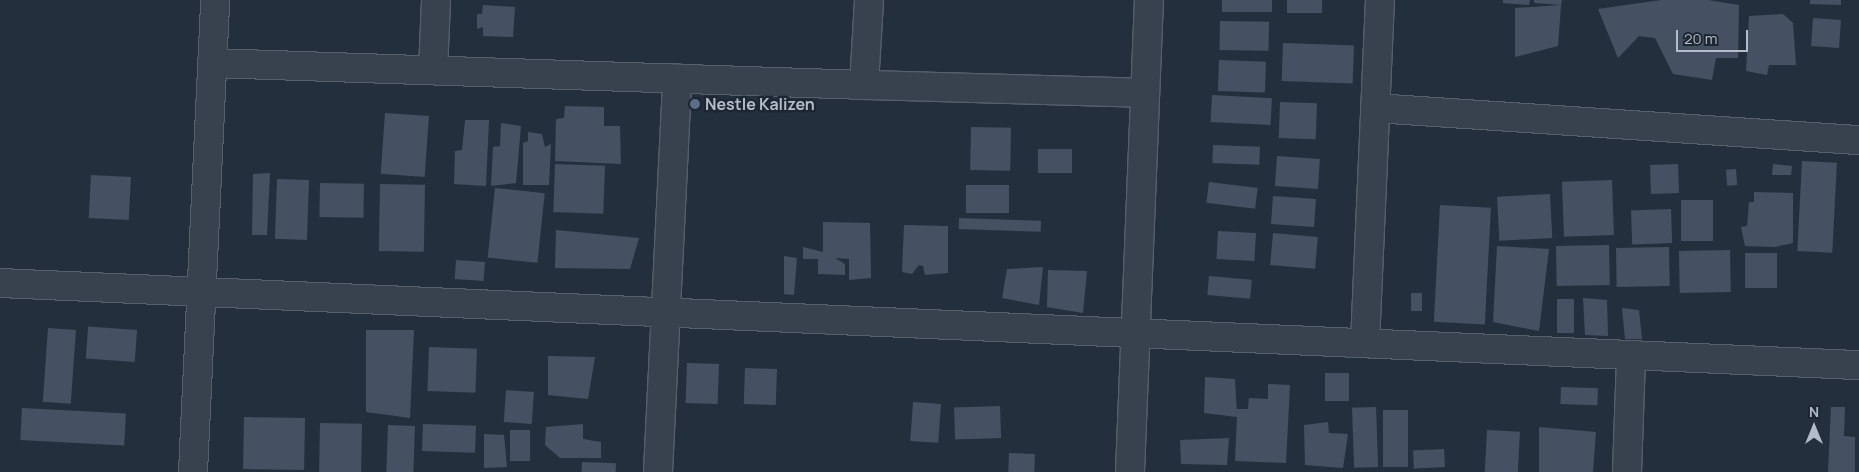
<!DOCTYPE html>
<html>
<head>
<meta charset="utf-8">
<style>
	body { margin:0 }
	#map { position:relative; width:1859px; height:472px; overflow:hidden; background:#242f3e; font-family:Manrope,sans-serif }
	div>[style] { position:absolute }
	.building>* { inset:0; background:#455162; transform-origin:0 0 }
	.roads { filter:drop-shadow(1px 0 #565f6c) drop-shadow(-1px 0 #565f6c) drop-shadow(0 1px #565f6c) drop-shadow(0 -1px #565f6c) }
	.minor>* { height:28px; margin:-14px; padding:0 14px; transform-origin:14px; border-radius:14px; background:#38414e }
	.dots>* { width:14px; height:14px; translate:-50% -50%; box-sizing:border-box; border:2px solid #1d2633; border-radius:50% }
	span { translate:-50% -50%; white-space:nowrap; text-align:center; line-height:1.15; -webkit-text-stroke:4.5px #1d2633; paint-order:stroke }
	.poi-label { font-size:16px; color:#b4bcc9; font-weight:700 }
	.left { translate:0 -50%; text-align:left }
	.north { position:absolute; left:1789px; top:402px; width:50px; height:50px; -webkit-text-stroke:4px #1d2633; paint-order:stroke; rotate:0deg; font-size:14px; font-weight:700; line-height:20px; text-align:center; color:#b4bcc9 }
	.north::after { content:''; display:block; margin:auto; width:18px; height:22px; background:#b4bcc9; clip-path:polygon(50% 0,100% 100%,50% 72%,0 100%) }
	.scale { position:absolute; left:1676px; top:30px; width:72px; height:22px; box-sizing:border-box; border:2px solid #b4bcc9; border-top:0; padding-left:6px; font-size:15px; line-height:18px; white-space:nowrap; color:#b4bcc9; -webkit-text-stroke:4px #1d2633; paint-order:stroke }
</style>
</head>
<body>
<div id="map">
	<div class="building">
		<i style="left:1222px;top:0;width:50px;height:12px"></i>
		<i style="left:1287px;top:0;width:35px;height:13px"></i>
		<i style="clip-path:polygon(1503px 0,1530px 0,1529px 5px,1503px 3px)"></i>
		<i style="clip-path:polygon(1534px 0,1562px 0,1561px 5px,1534px 3px)"></i>
		<i style="clip-path:polygon(1661px 0,1708px 0,1739px 5px,1738px 58px,1716px 58px,1712px 80px,1673px 74px,1655px 38px,1639px 36px,1618px 58px,1598px 9px)"></i>
		<i style="clip-path:polygon(1810px 0,1841px 0,1841px 5px,1810px 4px)"></i>
		<i style="clip-path:polygon(483px 5px,515px 7px,513px 37px,483px 36px,483px 27px,477px 29px,477px 14px,482px 14px)"></i>
		<i style="clip-path:polygon(1561px 5px,1558px 46px,1515px 57px,1515px 8px)"></i>
		<i style="clip-path:polygon(1783px 14px,1793px 23px,1796px 65px,1769px 65px,1767px 75px,1746px 71px,1749px 16px)"></i>
		<i style="left:1813px;top:18px;width:28px;height:28px;rotate:4deg"></i>
		<i style="left:1220px;top:21px;width:49px;height:29px;rotate:1deg"></i>
		<i style="left:1283px;top:43px;width:71px;height:38px;rotate:2deg"></i>
		<i style="left:1219px;top:60px;width:47px;height:31px;rotate:2deg"></i>
		<i style="left:1212px;top:95px;width:60px;height:27px;rotate:3deg"></i>
		<i style="left:1280px;top:102px;width:37px;height:36px;rotate:2deg"></i>
		<i style="clip-path:polygon(565px 106px,604px 107px,604px 126px,620px 126px,621px 164px,555px 161px,556px 119px,564px 118px)"></i>
		<i style="left:385px;top:113px;width:44px;height:61px;rotate:4deg"></i>
		<i style="clip-path:polygon(465px 120px,489px 120px,486px 186px,454px 184px,455px 151px,462px 150px)"></i>
		<i style="clip-path:polygon(501px 123px,521px 126px,516px 183px,491px 186px,493px 147px,500px 146px)"></i>
		<i style="left:971px;top:127px;width:40px;height:43px;rotate:1deg"></i>
		<i style="clip-path:polygon(528px 132px,542px 134px,545px 147px,551px 144px,549px 185px,523px 185px,523px 143px,528px 141px)"></i>
		<i style="left:1213px;top:145px;width:47px;height:18px;rotate:2deg"></i>
		<i style="left:1038px;top:149px;width:34px;height:24px"></i>
		<i style="left:1277px;top:156px;width:43px;height:30px;rotate:4deg"></i>
		<i style="left:1802px;top:161px;width:35px;height:90px;rotate:3deg"></i>
		<i style="left:555px;top:164px;width:50px;height:48px;rotate:2deg"></i>
		<i style="left:1678px;top:164px;width:29px;height:28px;rotate:88deg"></i>
		<i style="clip-path:polygon(1773px 164px,1792px 166px,1791px 175px,1772px 175px)"></i>
		<i style="left:1736px;top:169px;width:16px;height:10px;rotate:86deg"></i>
		<i style="clip-path:polygon(270px 173px,267px 235px,252px 235px,253px 174px)"></i>
		<i style="left:91px;top:175px;width:40px;height:43px;rotate:3deg"></i>
		<i style="left:309px;top:180px;width:60px;height:32px;rotate:92deg"></i>
		<i style="left:1612px;top:180px;width:55px;height:50px;rotate:88deg"></i>
		<i style="left:1209px;top:182px;width:49px;height:21px;rotate:7deg"></i>
		<i style="left:320px;top:183px;width:44px;height:34px;rotate:1deg"></i>
		<i style="left:380px;top:184px;width:45px;height:67px;rotate:1deg"></i>
		<i style="left:966px;top:185px;width:43px;height:28px"></i>
		<i style="left:495px;top:188px;width:50px;height:70px;rotate:6deg"></i>
		<i style="clip-path:polygon(1754px 192px,1793px 193px,1793px 243px,1775px 247px,1745px 246px,1741px 227px,1747px 226px,1749px 202px,1754px 202px)"></i>
		<i style="left:1550px;top:194px;width:44px;height:53px;rotate:87deg"></i>
		<i style="left:1273px;top:196px;width:43px;height:28px;rotate:4deg"></i>
		<i style="left:1681px;top:200px;width:32px;height:41px"></i>
		<i style="left:1440px;top:205px;width:51px;height:117px;rotate:3deg"></i>
		<i style="left:1671px;top:209px;width:34px;height:40px;rotate:88deg"></i>
		<i style="left:959px;top:218px;width:82px;height:11px;rotate:2deg"></i>
		<i style="clip-path:polygon(823px 222px,870px 223px,871px 278px,849px 280px,849px 259px,835px 258px,845px 264px,845px 275px,818px 274px,818px 259px,803px 259px,803px 247px,823px 252px)"></i>
		<i style="clip-path:polygon(904px 225px,948px 226px,948px 273px,925px 275px,923px 266px,919px 265px,912px 274px,902px 272px)"></i>
		<i style="clip-path:polygon(556px 230px,639px 238px,630px 269px,555px 268px)"></i>
		<i style="left:1218px;top:231px;width:38px;height:28px;rotate:3deg"></i>
		<i style="left:1273px;top:233px;width:45px;height:32px;rotate:5deg"></i>
		<i style="left:1609px;top:245px;width:40px;height:53px;rotate:89deg"></i>
		<i style="clip-path:polygon(1497px 246px,1549px 249px,1539px 331px,1493px 322px)"></i>
		<i style="left:1669px;top:247px;width:39px;height:53px;rotate:89deg"></i>
		<i style="left:1730px;top:250px;width:42px;height:51px;rotate:89deg"></i>
		<i style="left:1745px;top:253px;width:32px;height:35px"></i>
		<i style="clip-path:polygon(784px 256px,797px 258px,794px 295px,784px 294px)"></i>
		<i style="left:456px;top:260px;width:29px;height:19px;rotate:4deg"></i>
		<i style="clip-path:polygon(1043px 267px,1039px 305px,1002px 298px,1007px 269px)"></i>
		<i style="clip-path:polygon(1048px 270px,1087px 271px,1083px 313px,1047px 307px)"></i>
		<i style="left:1209px;top:276px;width:43px;height:19px;rotate:5deg"></i>
		<i style="left:1411px;top:293px;width:11px;height:18px"></i>
		<i style="clip-path:polygon(1583px 298px,1607px 300px,1608px 336px,1585px 335px)"></i>
		<i style="left:1574px;top:299px;width:34px;height:17px;rotate:90deg"></i>
		<i style="clip-path:polygon(1622px 308px,1639px 310px,1642px 339px,1625px 339px)"></i>
		<i style="left:48px;top:328px;width:28px;height:74px;rotate:4deg"></i>
		<i style="left:137px;top:330px;width:32px;height:49px;rotate:94deg"></i>
		<i style="clip-path:polygon(366px 330px,414px 330px,410px 418px,366px 412px)"></i>
		<i style="left:429px;top:347px;width:48px;height:44px;rotate:2deg"></i>
		<i style="clip-path:polygon(548px 356px,595px 357px,588px 399px,548px 395px)"></i>
		<i style="left:687px;top:363px;width:32px;height:40px;rotate:2deg"></i>
		<i style="left:745px;top:368px;width:32px;height:36px;rotate:2deg"></i>
		<i style="left:1349px;top:373px;width:28px;height:24px;rotate:90deg"></i>
		<i style="clip-path:polygon(1205px 377px,1235px 379px,1237px 414px,1237px 409px,1248px 409px,1249px 398px,1268px 399px,1268px 384px,1290px 385px,1286px 463px,1235px 461px,1237px 417px,1204px 413px)"></i>
		<i style="left:1561px;top:387px;width:37px;height:17px;rotate:2deg"></i>
		<i style="left:506px;top:390px;width:28px;height:32px;rotate:4deg"></i>
		<i style="left:913px;top:402px;width:28px;height:39px;rotate:4deg"></i>
		<i style="left:1000px;top:406px;width:32px;height:46px;rotate:88deg"></i>
		<i style="left:1376px;top:407px;width:60px;height:24px;rotate:88deg"></i>
		<i style="clip-path:polygon(1831px 407px,1845px 407px,1844px 436px,1855px 437px,1855px 472px,1828px 472px)"></i>
		<i style="left:22px;top:408px;width:104px;height:32px;rotate:3deg"></i>
		<i style="left:1383px;top:410px;width:25px;height:57px"></i>
		<i style="left:244px;top:417px;width:61px;height:52px;rotate:1deg"></i>
		<i style="clip-path:polygon(1328px 422px,1329px 433px,1348px 434px,1343px 468px,1305px 465px,1304px 425px)"></i>
		<i style="left:320px;top:423px;width:42px;height:49px;rotate:1deg"></i>
		<i style="left:423px;top:424px;width:53px;height:27px;rotate:2deg"></i>
		<i style="clip-path:polygon(583px 424px,583px 439px,601px 442px,601px 458px,560px 458px,545px 445px,546px 427px)"></i>
		<i style="left:388px;top:425px;width:27px;height:47px;rotate:2deg"></i>
		<i style="clip-path:polygon(1539px 427px,1596px 432px,1593px 472px,1539px 472px)"></i>
		<i style="left:510px;top:430px;width:20px;height:31px"></i>
		<i style="left:1487px;top:430px;width:33px;height:42px;rotate:3deg"></i>
		<i style="clip-path:polygon(484px 434px,504px 435px,507px 467px,484px 468px)"></i>
		<i style="clip-path:polygon(1229px 438px,1227px 465px,1181px 464px,1180px 440px)"></i>
		<i style="left:1444px;top:449px;width:18px;height:31px;rotate:87deg"></i>
		<i style="left:1009px;top:453px;width:26px;height:19px;rotate:2deg"></i>
		<i style="left:582px;top:462px;width:34px;height:10px;rotate:2deg"></i>
	</div>
	<div class="roads">
		<div class="minor">
			<i style="left:212px;top:63px;width:652px;rotate:1.93deg"></i>
			<i style="left:864px;top:85px;width:281px;rotate:1.6deg"></i>
			<i style="left:433px;top:70px;width:70px;rotate:-87.5deg"></i>
			<i style="left:864px;top:85px;width:85px;rotate:-86.6deg"></i>
			<i style="left:1375px;top:108px;width:485px;rotate:3.8deg"></i>
			<i style="left:0;top:283px;width:1861px;rotate:2.53deg"></i>
			<i style="left:1365px;top:343px;width:343px;rotate:-87.5deg"></i>
			<i style="left:193px;top:472px;width:473px;rotate:-87.3deg"></i>
			<i style="left:658px;top:472px;width:394px;rotate:-87.2deg"></i>
			<i style="left:1130px;top:472px;width:472px;rotate:-87.7deg"></i>
			<i style="left:1627px;top:472px;width:117px;rotate:-88deg"></i>
		</div>
	</div>
	<div class="dots">
		<i style="left:695px;top:104px;background:#5c6f8a"></i>
	</div>
	<div class="poi-label">
		<span class="left" style="left:705px;top:104px">Nestle Kalizen</span>
	</div>
	<div class="north">N</div>
	<div class="scale">20 m</div>
</div>
</body>
</html>
